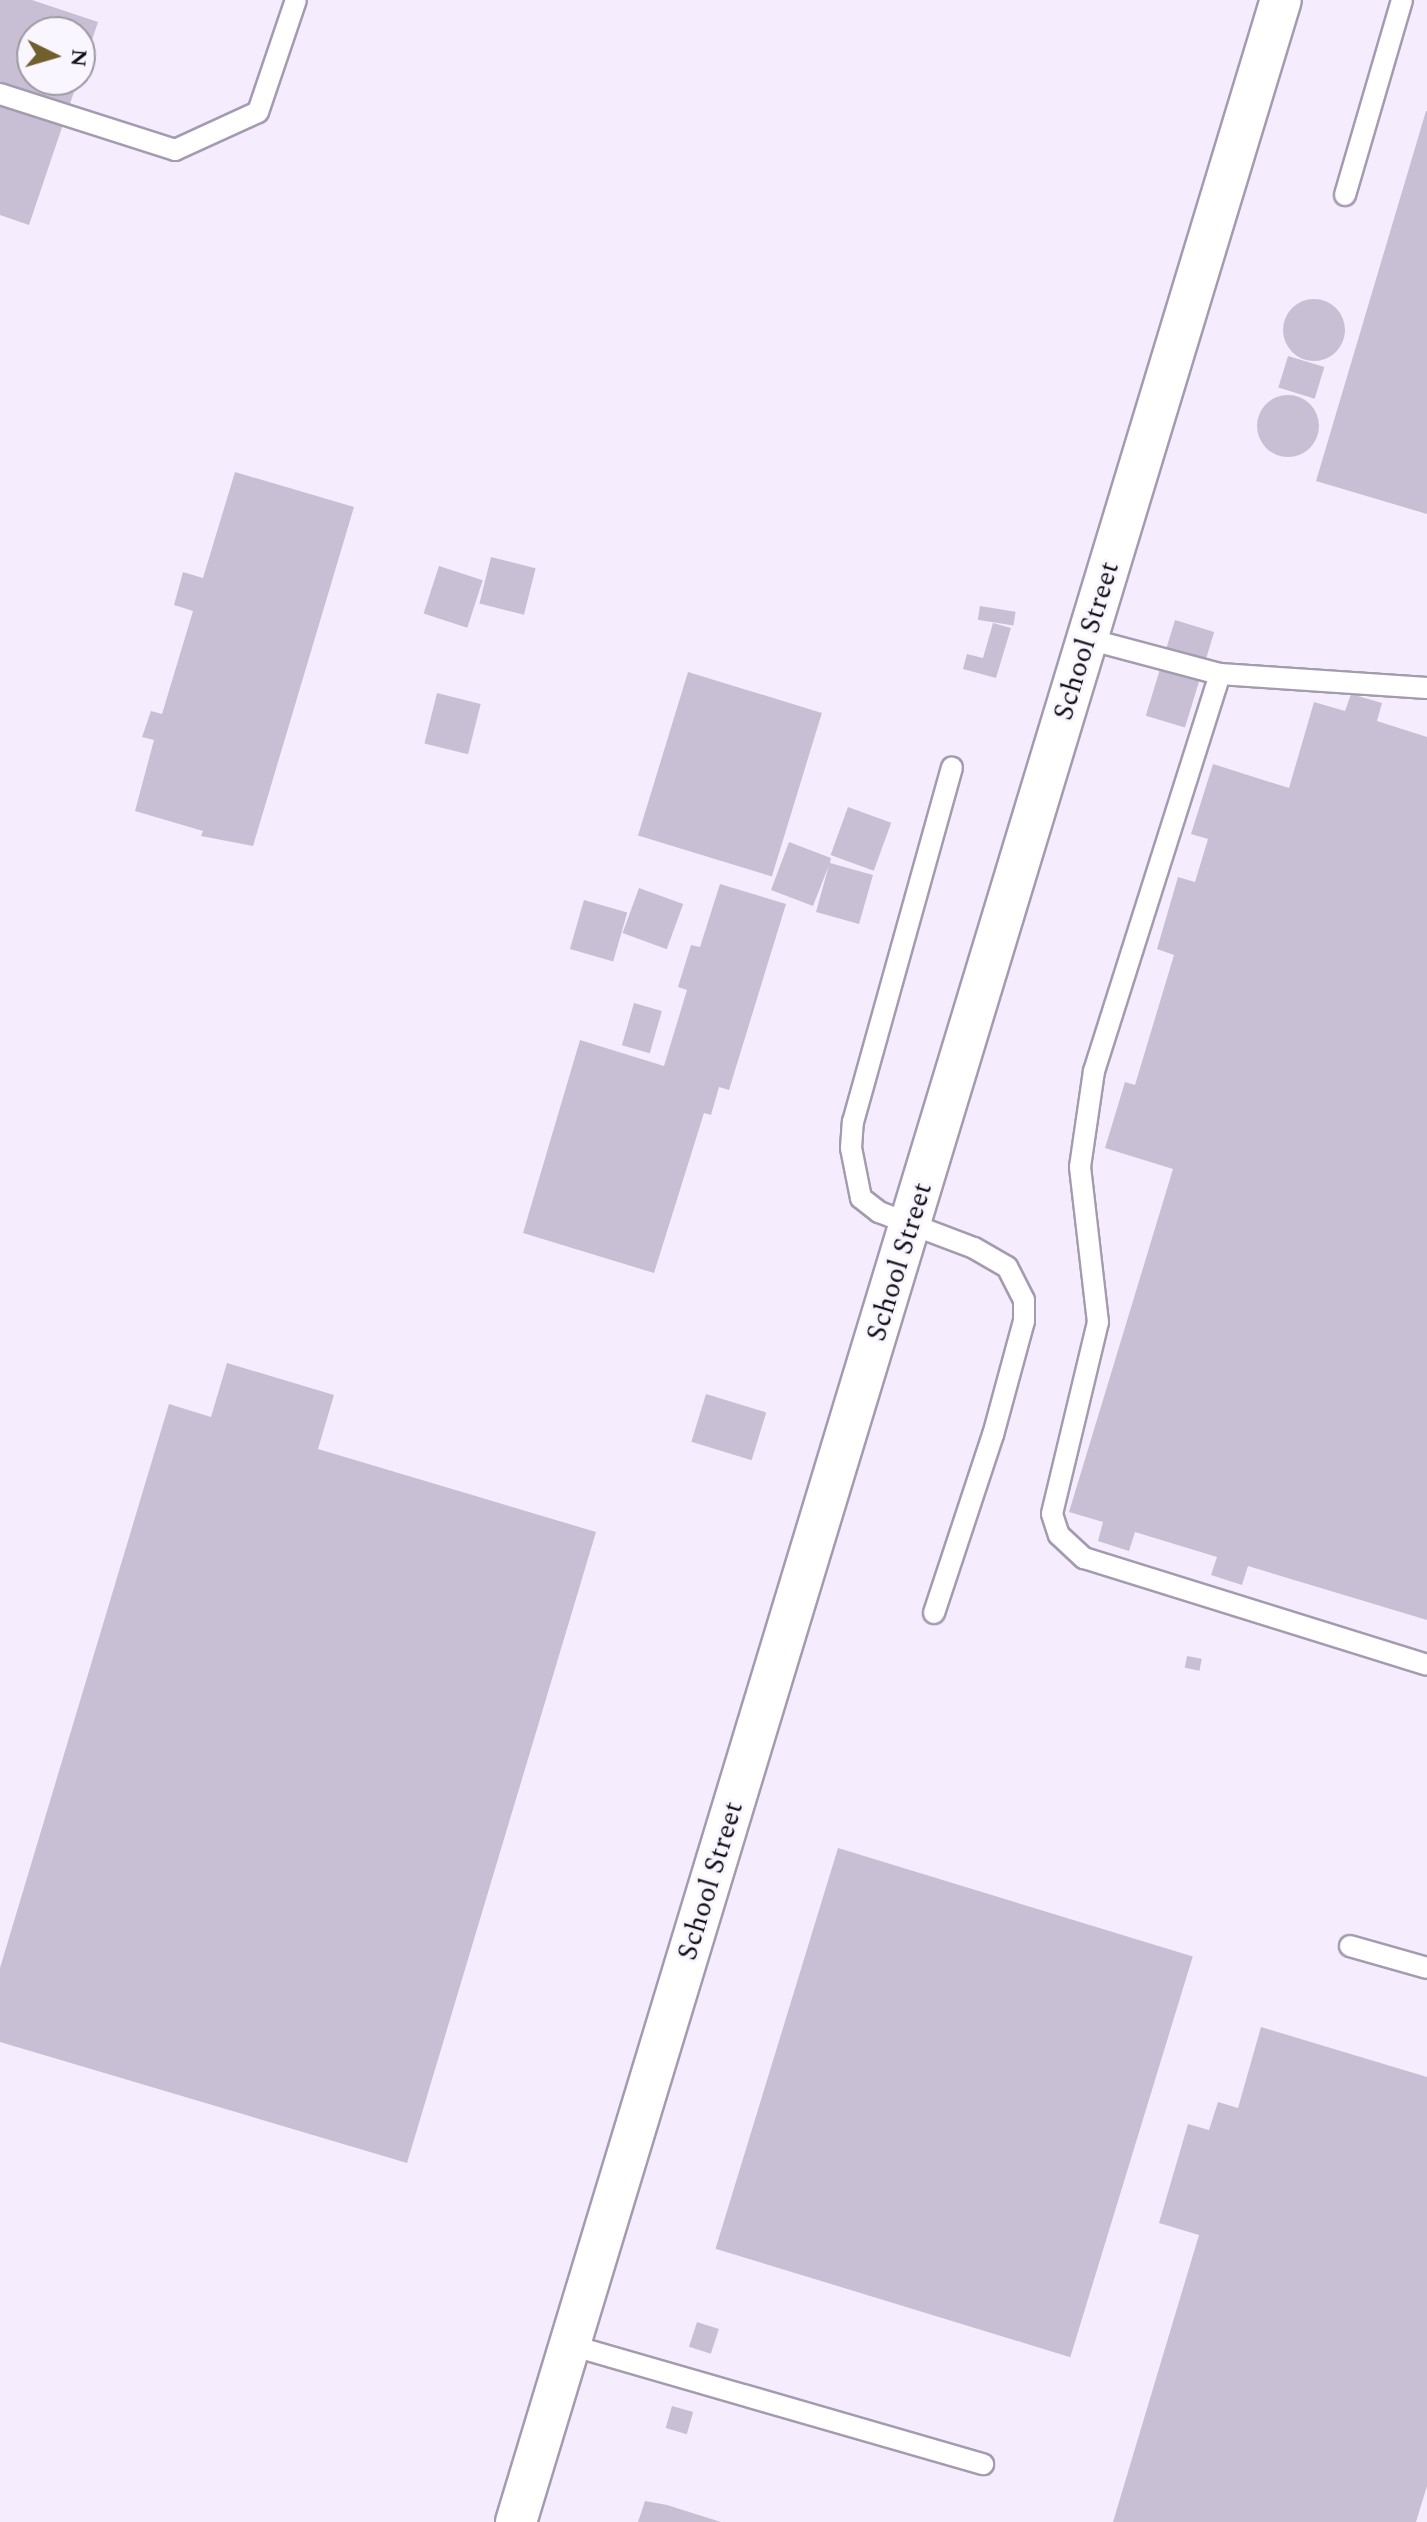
<!DOCTYPE html>
<html>
<head>
<meta charset="utf-8">
<style>
	body { margin:0 }
	#map { position:relative; width:1427px; height:2522px; overflow:hidden; background:#faf6ff; font-family:Spectral,serif }
	div>[style] { position:absolute }
	.built>* { inset:0; background:#f5edfe }
	.building>* { inset:0; background:#c8bfd4; transform-origin:0 0 }
	.round { border-radius:50% }
	.roads { filter:drop-shadow(2px 0 #a49bb0) drop-shadow(-2px 0 #a49bb0) drop-shadow(0 2px #a49bb0) drop-shadow(0 -2px #a49bb0) }
	.service>* { height:20px; margin:-10px; padding:0 10px; transform-origin:10px; border-radius:10px; background:#fff }
	.minor>* { height:40px; margin:-20px; padding:0 20px; transform-origin:20px; border-radius:20px; background:#fff }
	span { translate:-50% -50%; white-space:nowrap; text-align:center; line-height:1.15; -webkit-text-stroke:6px #faf6ff; paint-order:stroke }
	.street-label { font-size:28px; color:#131017 }
	.north { position:absolute; left:16px; top:16px; width:80px; height:80px; box-sizing:border-box; background:#faf6ff; border:2px solid #9e9aa2; border-radius:50%; rotate:95deg; font-size:22px; font-weight:700; line-height:32px; text-align:center; color:#131017 }
	.north::after { content:''; display:block; margin:auto; width:28px; height:36px; background:#725f2e; clip-path:polygon(50% 0,100% 100%,50% 72%,0 100%) }
</style>
</head>
<body>
<div id="map">
	<div class="built">
		<i style="clip-path:polygon(evenodd,0 0,1427px 0,1427px 2522px,0 2522px,0 0,32px 32px,80px 32px,80px 80px,32px 80px,32px 32px)"></i>
	</div>
	<div class="building">
		<i style="clip-path:polygon(0 0,32px 0,98px 22px,81px 73px,80px 32px,32px 32px,32px 80px,78px 80px,29px 225px,0 215px)"></i>
		<i style="clip-path:polygon(1426px 111px,1427px 111px,1427px 514px,1316px 481px)"></i>
		<i class="round" style="left:1283px;top:299px;width:62px;height:62px"></i>
		<i style="left:1288px;top:356px;width:38px;height:33px;rotate:17deg"></i>
		<i class="round" style="left:1257px;top:395px;width:62px;height:62px"></i>
		<i style="clip-path:polygon(235px 472px,354px 507px,253px 846px,201px 836px,203px 831px,135px 811px,154px 740px,142px 737px,151px 711px,162px 714px,193px 611px,174px 605px,183px 572px,203px 578px)"></i>
		<i style="left:491px;top:557px;width:46px;height:48px;rotate:14deg"></i>
		<i style="left:439px;top:566px;width:46px;height:50px;rotate:18deg"></i>
		<i style="left:980px;top:606px;width:36px;height:14px;rotate:9deg"></i>
		<i style="left:1175px;top:620px;width:41px;height:100px;rotate:17deg"></i>
		<i style="clip-path:polygon(993px 623px,1011px 628px,996px 678px,963px 669px,967px 654px,983px 658px)"></i>
		<i style="left:688px;top:672px;width:140px;height:171px;rotate:17deg"></i>
		<i style="left:437px;top:693px;width:45px;height:52px;rotate:14deg"></i>
		<i style="clip-path:polygon(1351px 694px,1382px 703px,1377px 721px,1427px 737px,1427px 1620px,1248px 1566px,1242px 1585px,1211px 1575px,1217px 1557px,1135px 1532px,1129px 1551px,1098px 1541px,1103px 1522px,1069px 1512px,1173px 1169px,1105px 1148px,1125px 1082px,1135px 1085px,1174px 955px,1157px 949px,1178px 877px,1195px 882px,1208px 839px,1191px 834px,1213px 764px,1289px 788px,1314px 702px,1345px 711px)"></i>
		<i style="left:848px;top:807px;width:46px;height:51px;rotate:20deg"></i>
		<i style="clip-path:polygon(789px 842px,831px 858px,830px 863px,873px 875px,859px 924px,816px 912px,829px 865px,813px 906px,771px 890px)"></i>
		<i style="clip-path:polygon(720px 884px,786px 904px,729px 1090px,719px 1087px,711px 1115px,704px 1113px,654px 1273px,523px 1233px,580px 1040px,664px 1066px,687px 990px,678px 987px,691px 945px,700px 947px)"></i>
		<i style="left:639px;top:888px;width:47px;height:48px;rotate:20deg"></i>
		<i style="left:584px;top:900px;width:45px;height:51px;rotate:16deg"></i>
		<i style="left:634px;top:1003px;width:29px;height:44px;rotate:16deg"></i>
		<i style="clip-path:polygon(227px 1363px,334px 1395px,318px 1449px,596px 1532px,407px 2163px,0 2042px,0 1968px,169px 1404px,211px 1417px)"></i>
		<i style="left:706px;top:1394px;width:63px;height:50px;rotate:17deg"></i>
		<i style="left:1187px;top:1656px;width:15px;height:12px;rotate:11deg"></i>
		<i style="left:838px;top:1848px;width:371px;height:419px;rotate:17deg"></i>
		<i style="clip-path:polygon(1261px 2027px,1427px 2077px,1427px 2486px,1416px 2522px,1113px 2522px,1199px 2235px,1159px 2223px,1188px 2124px,1209px 2130px,1218px 2102px,1238px 2108px)"></i>
		<i style="left:697px;top:2322px;width:23px;height:26px;rotate:18deg"></i>
		<i style="left:672px;top:2406px;width:22px;height:23px;rotate:16deg"></i>
		<i style="clip-path:polygon(645px 2501px,667px 2505px,721px 2522px,638px 2522px)"></i>
	</div>
	<div class="roads">
		<div class="service">
			<i style="left:0;top:94px;width:184px;rotate:17.7deg"></i>
			<i style="left:175px;top:150px;width:91px;rotate:-24.6deg"></i>
			<i style="left:258px;top:112px;width:118px;rotate:-71.3deg"></i>
			<i style="left:1345px;top:195px;width:203px;rotate:-73.7deg"></i>
			<i style="left:1088px;top:639px;width:137px;rotate:14.9deg"></i>
			<i style="left:1220px;top:674px;width:207px;rotate:3.9deg"></i>
			<i style="left:1220px;top:674px;width:417px;rotate:107.6deg"></i>
			<i style="left:1094px;top:1071px;width:97px;rotate:98.3deg"></i>
			<i style="left:1080px;top:1167px;width:156px;rotate:83.4deg"></i>
			<i style="left:1098px;top:1322px;width:197px;rotate:103.5deg"></i>
			<i style="left:1052px;top:1514px;width:22px;rotate:72deg"></i>
			<i style="left:1059px;top:1535px;width:34px;rotate:43deg"></i>
			<i style="left:1084px;top:1558px;width:359px;rotate:17.3deg"></i>
			<i style="left:934px;top:1613px;width:188px;rotate:-71.7deg"></i>
			<i style="left:993px;top:1435px;width:118px;rotate:-74.8deg"></i>
			<i style="left:1024px;top:1321px;width:21px;rotate:-90deg"></i>
			<i style="left:1024px;top:1300px;width:37px;rotate:-117deg"></i>
			<i style="left:1007px;top:1267px;width:38px;rotate:-150deg"></i>
			<i style="left:974px;top:1248px;width:102px;rotate:-159.2deg"></i>
			<i style="left:879px;top:1212px;width:23px;rotate:-142deg"></i>
			<i style="left:861px;top:1198px;width:51px;rotate:-101.3deg"></i>
			<i style="left:851px;top:1148px;width:26px;rotate:-86deg"></i>
			<i style="left:853px;top:1122px;width:368px;rotate:-74.4deg"></i>
			<i style="left:1350px;top:1946px;width:80px;rotate:15.9deg"></i>
			<i style="left:570px;top:2345px;width:430px;rotate:16.1deg"></i>
		</div>
		<div class="minor">
			<i style="left:516px;top:2522px;width:2635px;rotate:-73.13deg"></i>
		</div>
	</div>
	<div class="street-label">
		<span style="left:1087px;top:641px;rotate:-73deg">School Street</span>
		<span style="left:900px;top:1262px;rotate:-73deg">School Street</span>
		<span style="left:711px;top:1881px;rotate:-73deg">School Street</span>
	</div>
	<div class="north">N</div>
</div>
</body>
</html>
